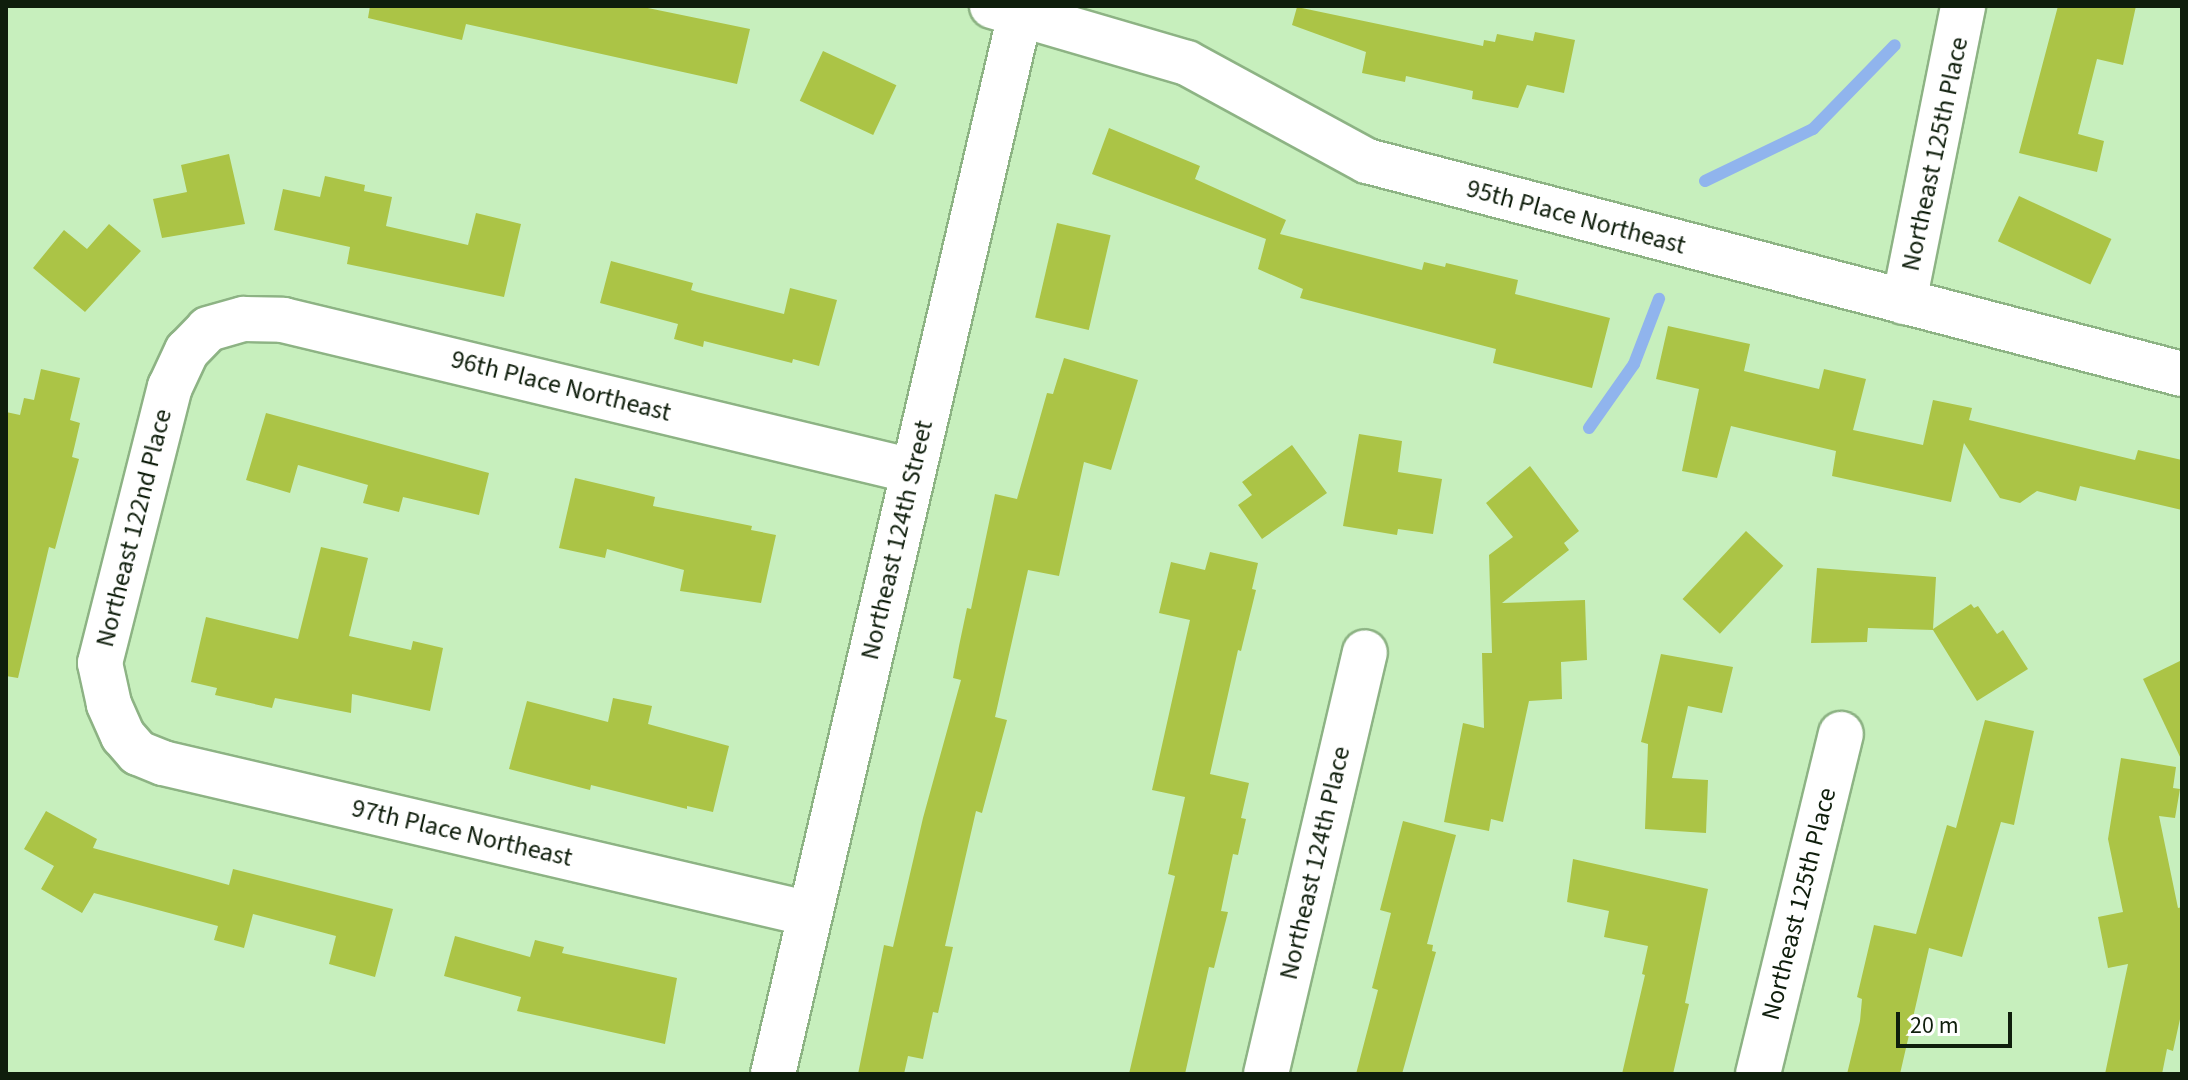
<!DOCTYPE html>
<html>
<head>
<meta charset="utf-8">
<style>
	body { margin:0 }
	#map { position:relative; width:2188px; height:1080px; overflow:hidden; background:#c7efbd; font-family:"Source Sans 3",sans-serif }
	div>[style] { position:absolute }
	.stream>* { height:12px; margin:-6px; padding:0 6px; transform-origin:6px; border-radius:6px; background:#90b4ed }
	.building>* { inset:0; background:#abc446; transform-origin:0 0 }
	.roads { filter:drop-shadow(2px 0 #8db384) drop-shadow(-2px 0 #8db384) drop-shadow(0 2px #8db384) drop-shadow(0 -2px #8db384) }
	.street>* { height:44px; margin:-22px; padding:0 22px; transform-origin:22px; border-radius:22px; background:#fff }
	.secondary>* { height:44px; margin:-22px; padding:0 22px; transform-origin:22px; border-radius:22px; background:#fff }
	span { translate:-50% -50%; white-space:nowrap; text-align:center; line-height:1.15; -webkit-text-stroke:6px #fff; paint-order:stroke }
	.street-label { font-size:26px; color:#0f1e0c }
	.frame { position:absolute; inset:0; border:8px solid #0f1e0c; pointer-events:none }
	.scale { position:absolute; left:1896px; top:1012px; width:116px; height:36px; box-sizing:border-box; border:4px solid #0f1e0c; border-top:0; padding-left:10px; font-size:24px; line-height:28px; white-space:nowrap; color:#0f1e0c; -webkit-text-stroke:6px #fff; paint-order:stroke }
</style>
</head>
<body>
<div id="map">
	<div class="stream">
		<i style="left:1705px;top:181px;width:120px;rotate:-25.7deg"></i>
		<i style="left:1813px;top:129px;width:117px;rotate:-45.7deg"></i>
		<i style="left:1589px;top:428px;width:78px;rotate:-54.9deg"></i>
		<i style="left:1634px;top:364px;width:70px;rotate:-69deg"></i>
	</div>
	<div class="building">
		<i style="clip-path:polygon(370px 6px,638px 6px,750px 29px,737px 84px,466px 24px,462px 40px,368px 18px)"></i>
		<i style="clip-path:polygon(2058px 6px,2136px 6px,2123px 65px,2097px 59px,2078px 134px,2104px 141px,2097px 172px,2019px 153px)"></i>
		<i style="clip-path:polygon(1297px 7px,1483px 46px,1484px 40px,1495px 42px,1497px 34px,1533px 41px,1535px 32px,1575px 40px,1564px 93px,1527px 85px,1518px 108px,1472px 99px,1473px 91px,1406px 76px,1405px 82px,1362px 73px,1366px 52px,1292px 25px)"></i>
		<i style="left:823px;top:51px;width:81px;height:55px;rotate:25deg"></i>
		<i style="clip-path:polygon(1109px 128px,1200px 166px,1195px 179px,1286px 220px,1280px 234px,1422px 270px,1424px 262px,1445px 267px,1446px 263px,1518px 280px,1515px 294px,1610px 318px,1592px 388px,1493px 363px,1496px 349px,1300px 298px,1303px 289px,1258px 269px,1266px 239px,1092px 174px)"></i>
		<i style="clip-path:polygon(229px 154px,245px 224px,162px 238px,153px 199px,187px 192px,181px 165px)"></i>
		<i style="clip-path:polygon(325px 176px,365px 185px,364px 191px,392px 197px,386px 226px,468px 245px,476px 213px,521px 224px,504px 297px,347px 264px,350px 247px,274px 230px,283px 189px,320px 197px)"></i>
		<i style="left:2019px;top:196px;width:102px;height:50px;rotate:25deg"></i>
		<i style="left:1057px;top:223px;width:55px;height:97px;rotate:13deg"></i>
		<i style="clip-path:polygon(109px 224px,141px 251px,85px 312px,33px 268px,64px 230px,87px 249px)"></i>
		<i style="clip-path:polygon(611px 261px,693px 283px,691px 290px,697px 292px,784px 314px,790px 288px,837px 300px,819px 366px,793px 359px,792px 363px,704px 341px,703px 347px,674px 339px,678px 324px,600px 303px)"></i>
		<i style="clip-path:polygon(1668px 326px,1750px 344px,1744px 371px,1819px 389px,1824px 369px,1866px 379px,1853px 430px,1923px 445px,1933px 400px,1972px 408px,1969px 420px,2135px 460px,2138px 450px,2182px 460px,2182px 510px,2080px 486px,2076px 501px,2037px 491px,2020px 503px,2000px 498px,1964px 443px,1951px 502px,1832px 476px,1836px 451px,1731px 426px,1717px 478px,1682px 471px,1699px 389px,1656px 379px)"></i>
		<i style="clip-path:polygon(1064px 358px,1138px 380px,1111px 470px,1084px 462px,1059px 576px,1028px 570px,995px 717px,1007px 720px,982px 813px,976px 811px,945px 946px,953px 947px,938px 1013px,933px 1012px,923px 1059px,908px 1056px,904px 1074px,858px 1074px,884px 945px,893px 947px,923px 818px,961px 680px,953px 678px,959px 646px,967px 608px,971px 609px,995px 494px,1017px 499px,1047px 393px,1053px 394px)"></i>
		<i style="clip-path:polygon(41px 369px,80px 378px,70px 420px,80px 423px,72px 457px,79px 459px,55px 549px,49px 547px,18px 678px,6px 676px,6px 412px,20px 415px,24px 398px,34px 400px)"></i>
		<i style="clip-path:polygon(266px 413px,489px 473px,479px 515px,403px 497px,399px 512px,363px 503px,368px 485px,298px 465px,290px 493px,246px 480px)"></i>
		<i style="clip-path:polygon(1359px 434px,1402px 441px,1398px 472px,1442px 479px,1433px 534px,1398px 529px,1397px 535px,1343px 526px)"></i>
		<i style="clip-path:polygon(1292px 445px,1327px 493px,1262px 539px,1238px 505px,1252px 495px,1242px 482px)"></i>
		<i style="clip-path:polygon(1530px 466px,1579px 531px,1564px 543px,1569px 550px,1502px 603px,1585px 600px,1587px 660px,1561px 662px,1562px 699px,1529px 701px,1503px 822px,1491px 819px,1489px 831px,1444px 822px,1463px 723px,1484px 728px,1482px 653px,1492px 653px,1489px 555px,1513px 537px,1486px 503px)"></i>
		<i style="clip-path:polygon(575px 478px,655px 497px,653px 506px,752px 526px,751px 530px,776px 535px,761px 603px,680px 591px,684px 570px,607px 549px,605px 558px,559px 548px)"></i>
		<i style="left:1746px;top:531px;width:51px;height:93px;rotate:43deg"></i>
		<i style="clip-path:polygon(321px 547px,368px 558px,349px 636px,411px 650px,413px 641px,443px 648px,430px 711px,352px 694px,351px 713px,275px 698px,272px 708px,215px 695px,217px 688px,191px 682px,206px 617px,298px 639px)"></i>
		<i style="clip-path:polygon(1210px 552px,1258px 563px,1252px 589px,1256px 590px,1241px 651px,1238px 650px,1210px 774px,1249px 783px,1241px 818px,1246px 819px,1238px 855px,1233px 854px,1221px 911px,1228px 912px,1214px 968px,1209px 967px,1185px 1074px,1129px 1074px,1175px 876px,1168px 874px,1185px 797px,1152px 790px,1190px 620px,1159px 613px,1171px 562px,1205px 570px)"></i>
		<i style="clip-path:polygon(1817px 568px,1936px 577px,1933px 629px,1971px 604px,1974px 608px,1978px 606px,1997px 634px,2003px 630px,2028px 669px,1977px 701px,1933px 630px,1868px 628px,1867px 642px,1811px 643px)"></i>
		<i style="clip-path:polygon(1661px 654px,1733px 667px,1722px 713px,1688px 706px,1672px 778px,1708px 780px,1706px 833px,1645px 829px,1648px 744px,1641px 742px)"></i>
		<i style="clip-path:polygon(2182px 660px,2182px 761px,2143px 679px)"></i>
		<i style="clip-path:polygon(613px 698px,652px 706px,648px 724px,729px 746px,713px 812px,687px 806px,687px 809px,591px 785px,590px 790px,509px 769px,527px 701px,608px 722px)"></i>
		<i style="clip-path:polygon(1985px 720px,2034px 731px,2014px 825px,2001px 822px,1962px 957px,1929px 948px,1900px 1074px,1847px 1074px,1860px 1021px,1862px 999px,1857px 997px,1874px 925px,1916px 934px,1947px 825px,1956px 828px)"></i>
		<i style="clip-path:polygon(2121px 758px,2176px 767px,2173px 788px,2180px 789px,2175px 818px,2159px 816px,2178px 908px,2182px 907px,2182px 1010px,2173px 1051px,2167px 1049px,2162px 1074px,2105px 1074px,2128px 964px,2108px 968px,2098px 917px,2123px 912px,2108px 839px)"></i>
		<i style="clip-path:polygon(46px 811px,97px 839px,93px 848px,229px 885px,233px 869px,393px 909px,375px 977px,329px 964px,336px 936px,253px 914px,244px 948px,214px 940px,218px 926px,94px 893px,82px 913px,41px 889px,54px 866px,24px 849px)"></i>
		<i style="clip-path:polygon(1403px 821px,1456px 835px,1427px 944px,1433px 945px,1432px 951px,1436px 952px,1402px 1074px,1356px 1074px,1378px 990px,1372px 988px,1391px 913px,1380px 910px)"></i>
		<i style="clip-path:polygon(1573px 859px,1708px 889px,1685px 1003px,1689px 1004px,1673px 1074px,1622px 1074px,1645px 975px,1642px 974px,1648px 946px,1604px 937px,1609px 911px,1567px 902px)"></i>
		<i style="clip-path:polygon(455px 936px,530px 957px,535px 940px,564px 947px,562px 953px,677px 978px,665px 1044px,517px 1011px,521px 997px,444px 976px)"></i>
	</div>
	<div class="roads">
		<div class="street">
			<i style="left:992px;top:6px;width:203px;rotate:16.3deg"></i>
			<i style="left:1187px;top:63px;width:205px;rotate:28.6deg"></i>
			<i style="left:1367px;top:161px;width:842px;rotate:14.65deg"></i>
			<i style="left:1904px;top:302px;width:302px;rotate:-78.7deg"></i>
			<i style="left:810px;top:914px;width:664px;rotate:-166.86deg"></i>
			<i style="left:163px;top:763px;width:27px;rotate:-158deg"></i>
			<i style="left:138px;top:753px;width:23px;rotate:-131deg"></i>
			<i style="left:123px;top:736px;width:35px;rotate:-114deg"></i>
			<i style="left:109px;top:704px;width:42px;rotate:-102.4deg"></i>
			<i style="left:100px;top:663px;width:285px;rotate:-75.8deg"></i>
			<i style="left:170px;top:387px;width:40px;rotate:-65deg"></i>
			<i style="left:187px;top:351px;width:30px;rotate:-46deg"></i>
			<i style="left:208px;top:329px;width:37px;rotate:-16deg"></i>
			<i style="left:244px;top:319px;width:39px;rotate:1deg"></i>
			<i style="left:283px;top:320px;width:648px;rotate:13.48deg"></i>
			<i style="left:1266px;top:1074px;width:433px;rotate:-76.8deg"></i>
			<i style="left:1758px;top:1074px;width:350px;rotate:-76.3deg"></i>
		</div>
		<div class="secondary">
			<i style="left:773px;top:1074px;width:1097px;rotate:-76.88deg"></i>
		</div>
	</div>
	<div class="street-label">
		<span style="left:1935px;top:154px;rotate:-78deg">Northeast 125th Place</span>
		<span style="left:1576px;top:217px;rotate:15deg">95th Place Northeast</span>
		<span style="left:561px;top:386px;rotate:14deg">96th Place Northeast</span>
		<span style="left:134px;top:528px;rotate:-76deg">Northeast 122nd Place</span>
		<span style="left:897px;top:540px;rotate:-77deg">Northeast 124th Street</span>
		<span style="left:462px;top:833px;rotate:13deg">97th Place Northeast</span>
		<span style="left:1315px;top:863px;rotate:-77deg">Northeast 124th Place</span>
		<span style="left:1799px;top:904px;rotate:-76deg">Northeast 125th Place</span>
	</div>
	<div class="frame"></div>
	<div class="scale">20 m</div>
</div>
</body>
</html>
